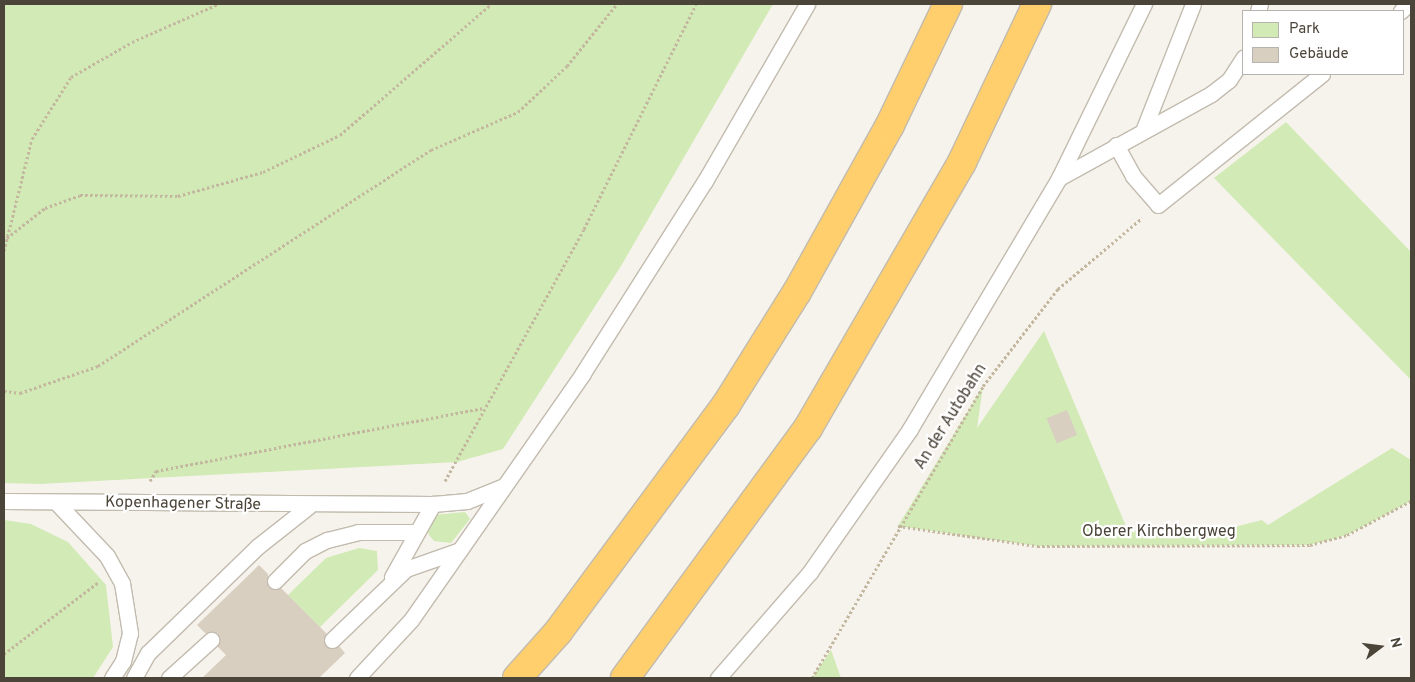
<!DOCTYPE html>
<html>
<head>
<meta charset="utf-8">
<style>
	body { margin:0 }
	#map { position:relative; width:1415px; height:682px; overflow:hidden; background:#f6f3ec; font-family:Overpass,sans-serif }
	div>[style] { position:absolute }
	.green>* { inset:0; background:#d2eab5 }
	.building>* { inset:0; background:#d8cfc1; transform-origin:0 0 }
	.path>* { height:3px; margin-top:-1.5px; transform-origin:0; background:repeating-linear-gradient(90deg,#c4b79f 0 2.5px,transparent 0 5px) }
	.roads { filter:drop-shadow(1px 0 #c2bbae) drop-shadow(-1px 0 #c2bbae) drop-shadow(0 1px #c2bbae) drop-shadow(0 -1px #c2bbae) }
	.service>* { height:15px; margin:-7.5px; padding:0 7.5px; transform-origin:7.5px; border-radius:7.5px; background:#fff }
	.motorway>* { height:28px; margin:-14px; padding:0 14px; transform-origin:14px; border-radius:14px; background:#ffcf6e }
	span { translate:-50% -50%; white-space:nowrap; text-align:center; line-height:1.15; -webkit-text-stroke:4.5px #fff; paint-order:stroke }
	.street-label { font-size:16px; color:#4b4439 }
	.frame { position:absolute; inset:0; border:5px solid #4b4439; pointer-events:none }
	.legend { position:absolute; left:1242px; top:10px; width:162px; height:65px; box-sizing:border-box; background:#fff; border:1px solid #b7b4b0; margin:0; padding:6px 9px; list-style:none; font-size:15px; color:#4b4439 }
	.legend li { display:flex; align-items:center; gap:10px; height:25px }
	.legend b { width:25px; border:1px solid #b7b4b0 }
	.north { position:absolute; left:1355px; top:622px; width:50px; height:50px; -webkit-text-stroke:4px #fff; paint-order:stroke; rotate:75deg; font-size:14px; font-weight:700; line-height:20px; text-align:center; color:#4b4439 }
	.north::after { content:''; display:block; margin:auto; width:18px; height:22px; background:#4b4439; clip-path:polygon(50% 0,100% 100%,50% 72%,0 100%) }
</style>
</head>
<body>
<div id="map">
	<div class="green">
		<i style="clip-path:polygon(4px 4px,773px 4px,621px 266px,503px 449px,457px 462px,40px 484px,4px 483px)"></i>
		<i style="clip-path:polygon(1286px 122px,1411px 252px,1411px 380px,1214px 178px)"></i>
		<i style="clip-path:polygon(1044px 331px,1128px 531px,1223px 530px,1262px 520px,1268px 525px,1392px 448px,1411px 460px,1411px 501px,1347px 535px,1310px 545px,1037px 546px,898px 526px,983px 386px,977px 428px)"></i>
		<i style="clip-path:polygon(465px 512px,470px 519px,451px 543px,434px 541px,429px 535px,427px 528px,434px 515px)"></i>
		<i style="clip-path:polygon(4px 520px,31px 524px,68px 542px,106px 585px,113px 647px,93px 678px,4px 678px)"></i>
		<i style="clip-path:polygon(359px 548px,377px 551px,378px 570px,320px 627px,288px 595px,326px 558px)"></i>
		<i style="clip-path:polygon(831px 650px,841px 678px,812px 678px)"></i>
	</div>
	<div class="building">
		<i style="left:1067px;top:410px;width:27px;height:22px;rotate:68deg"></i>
		<i style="clip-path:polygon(259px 565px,268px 574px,268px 587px,281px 588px,326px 633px,326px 647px,339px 646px,345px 653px,319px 678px,202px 678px,226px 655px,218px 647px,218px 633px,205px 633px,197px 625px)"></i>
	</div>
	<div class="path">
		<i style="left:7px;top:238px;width:48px;rotate:-38.3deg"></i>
		<i style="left:45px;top:208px;width:37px;rotate:-20deg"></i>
		<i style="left:80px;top:195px;width:98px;rotate:0.6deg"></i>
		<i style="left:178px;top:196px;width:88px;rotate:-15.8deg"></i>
		<i style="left:263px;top:172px;width:85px;rotate:-25.7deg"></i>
		<i style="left:340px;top:135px;width:200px;rotate:-40.9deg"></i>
		<i style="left:4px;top:251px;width:115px;rotate:-76deg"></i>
		<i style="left:32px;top:139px;width:73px;rotate:-57.8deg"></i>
		<i style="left:71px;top:77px;width:70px;rotate:-29.8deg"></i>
		<i style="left:132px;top:42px;width:94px;rotate:-23.8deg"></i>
		<i style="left:4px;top:391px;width:16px;rotate:7deg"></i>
		<i style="left:20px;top:393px;width:83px;rotate:-19.1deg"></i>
		<i style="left:98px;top:366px;width:397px;rotate:-33deg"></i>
		<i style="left:431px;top:150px;width:95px;rotate:-23.6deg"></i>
		<i style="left:518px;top:112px;width:67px;rotate:-43.2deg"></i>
		<i style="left:567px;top:66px;width:80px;rotate:-51.1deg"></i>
		<i style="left:150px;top:481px;width:12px;rotate:-59deg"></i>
		<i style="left:156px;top:471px;width:332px;rotate:-10.9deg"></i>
		<i style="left:445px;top:481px;width:288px;rotate:-61.1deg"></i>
		<i style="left:584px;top:229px;width:251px;rotate:-63.5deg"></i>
		<i style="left:898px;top:526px;width:140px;rotate:8.2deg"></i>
		<i style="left:1037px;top:546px;width:273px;rotate:-0.2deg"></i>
		<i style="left:1310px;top:545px;width:38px;rotate:-15deg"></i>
		<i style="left:1347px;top:535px;width:72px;rotate:-28deg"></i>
		<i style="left:4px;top:654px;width:119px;rotate:-37.2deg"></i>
		<i style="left:812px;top:678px;width:338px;rotate:-59.6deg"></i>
		<i style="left:983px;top:386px;width:123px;rotate:-52.3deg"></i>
		<i style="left:1058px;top:289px;width:110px;rotate:-40.2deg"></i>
	</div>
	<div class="roads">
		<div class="service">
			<i style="left:1258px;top:11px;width:7px;rotate:-74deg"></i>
			<i style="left:1401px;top:11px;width:10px;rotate:-45deg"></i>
			<i style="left:1143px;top:131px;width:136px;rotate:-68.5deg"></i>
			<i style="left:1116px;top:145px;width:35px;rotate:61deg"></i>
			<i style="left:1133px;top:176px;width:38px;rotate:49deg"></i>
			<i style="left:1158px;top:205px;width:210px;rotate:-38.6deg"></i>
			<i style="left:1059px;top:178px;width:174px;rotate:-28.9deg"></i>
			<i style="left:1211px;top:94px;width:23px;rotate:-38deg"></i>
			<i style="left:1229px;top:80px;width:27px;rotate:-57deg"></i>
			<i style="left:4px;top:501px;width:429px;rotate:0.4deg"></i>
			<i style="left:433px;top:504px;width:34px;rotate:-5deg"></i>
			<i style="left:467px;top:501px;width:40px;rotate:-22deg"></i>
			<i style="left:56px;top:502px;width:74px;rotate:46.6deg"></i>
			<i style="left:107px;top:556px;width:31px;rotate:61deg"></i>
			<i style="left:122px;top:583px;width:51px;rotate:80.9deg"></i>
			<i style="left:130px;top:633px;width:29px;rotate:104deg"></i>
			<i style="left:123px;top:661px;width:20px;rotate:123deg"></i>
			<i style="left:392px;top:577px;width:84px;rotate:-60.7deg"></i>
			<i style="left:275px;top:581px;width:42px;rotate:-45deg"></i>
			<i style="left:305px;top:551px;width:25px;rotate:-27deg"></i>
			<i style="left:327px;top:540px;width:32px;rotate:-14deg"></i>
			<i style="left:358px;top:532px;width:58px"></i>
			<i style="left:332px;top:640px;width:103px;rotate:-43.8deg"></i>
			<i style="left:406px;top:569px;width:57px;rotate:-19.4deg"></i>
			<i style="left:134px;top:678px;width:29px;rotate:-61deg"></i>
			<i style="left:148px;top:653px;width:152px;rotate:-44.2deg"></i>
			<i style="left:257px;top:547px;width:66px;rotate:-38.3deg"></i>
			<i style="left:169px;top:678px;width:57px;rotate:-42.1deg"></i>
			<i style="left:357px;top:678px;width:79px;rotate:-47deg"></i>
			<i style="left:411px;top:620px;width:301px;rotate:-55.1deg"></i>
			<i style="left:583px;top:373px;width:227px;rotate:-57.6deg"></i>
			<i style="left:705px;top:181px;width:204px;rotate:-60deg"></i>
			<i style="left:718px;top:678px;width:140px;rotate:-49deg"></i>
			<i style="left:810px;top:572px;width:174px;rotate:-55deg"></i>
			<i style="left:910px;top:429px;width:292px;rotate:-59.3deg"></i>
			<i style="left:1059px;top:178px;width:194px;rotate:-64deg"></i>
		</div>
		<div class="motorway">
			<i style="left:517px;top:678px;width:62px;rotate:-48.3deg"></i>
			<i style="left:558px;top:632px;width:282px;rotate:-53.5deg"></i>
			<i style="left:726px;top:405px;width:133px;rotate:-57.9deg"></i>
			<i style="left:797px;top:292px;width:191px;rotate:-60.9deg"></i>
			<i style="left:890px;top:125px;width:134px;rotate:-64.4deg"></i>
			<i style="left:625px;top:678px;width:310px;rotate:-53.8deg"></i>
			<i style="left:808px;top:428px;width:307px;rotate:-59.9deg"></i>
			<i style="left:962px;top:162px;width:175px;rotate:-64.6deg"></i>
		</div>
	</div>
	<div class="street-label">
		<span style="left:951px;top:417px;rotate:-58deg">An der Autobahn</span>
		<span style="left:183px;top:504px;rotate:1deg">Kopenhagener Straße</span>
		<span style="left:1159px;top:532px">Oberer Kirchbergweg</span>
	</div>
	<div class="frame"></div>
	<ul class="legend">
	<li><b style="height:14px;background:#d2eab5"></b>Park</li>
	<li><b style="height:14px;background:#d8cfc1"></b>Gebäude</li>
	</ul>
	<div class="north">N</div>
</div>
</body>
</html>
